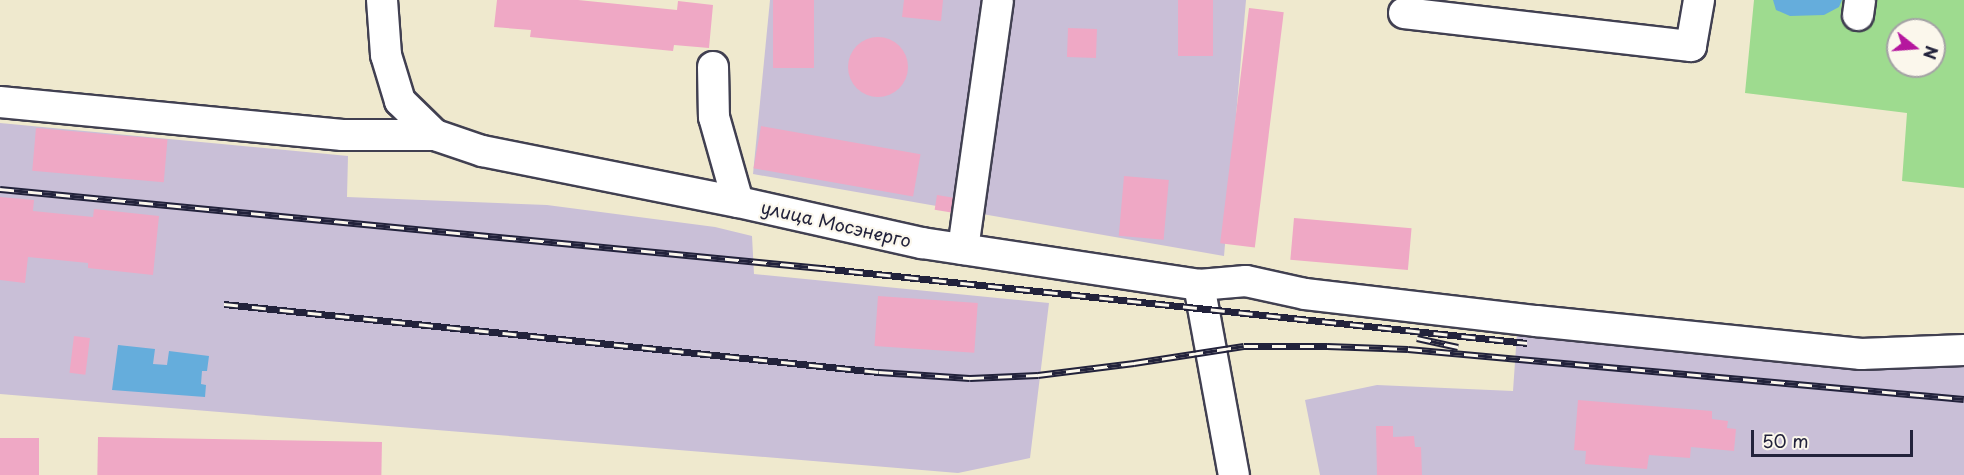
<!DOCTYPE html>
<html>
<head>
<meta charset="utf-8">
<style>
	body { margin:0 }
	#map { position:relative; width:1964px; height:475px; overflow:hidden; background:#efe9ce; font-family:"Playpen Sans",sans-serif }
	div>[style] { position:absolute }
	.industrial>* { inset:0; background:#c9bfd7 }
	.green>* { inset:0; background:#9edb8f }
	.water>* { inset:0; background:#65addc }
	.building>* { inset:0; background:#efa8c5; transform-origin:0 0 }
	.round { border-radius:50% }
	.roads { filter:drop-shadow(2px 0 #414051) drop-shadow(-2px 0 #414051) drop-shadow(0 2px #414051) drop-shadow(0 -2px #414051) }
	.minor>* { height:30px; margin:-15px; padding:0 15px; transform-origin:15px; border-radius:15px; background:#fff }
	.rail>* { height:7px; margin-top:-3.5px; transform-origin:0; background:repeating-linear-gradient(90deg,#fbf7ec 0 14px,#22223b 0 28px); box-sizing:border-box; border-block:2px solid #22223b }
	span { translate:-50% -50%; white-space:nowrap; text-align:center; line-height:1.15; -webkit-text-stroke:4.5px #fbf7ec; paint-order:stroke }
	.street-label { font-size:18px; color:#22223b }
	.north { position:absolute; left:1886px; top:18px; width:60px; height:60px; box-sizing:border-box; background:#fbf7ec; border:2px solid #a4a2a5; border-radius:50%; rotate:107deg; font-size:16px; font-weight:700; line-height:24px; text-align:center; color:#22223b }
	.north::after { content:''; display:block; margin:auto; width:21px; height:27px; background:#b5179e; clip-path:polygon(50% 0,100% 100%,50% 72%,0 100%) }
	.scale { position:absolute; left:1751px; top:430px; width:162px; height:27px; box-sizing:border-box; border:3px solid #22223b; border-top:0; padding-left:8px; font-size:18px; line-height:21px; white-space:nowrap; color:#22223b; -webkit-text-stroke:4px #fbf7ec; paint-order:stroke }
</style>
</head>
<body>
<div id="map">
	<div class="industrial">
		<i style="clip-path:polygon(770px 0,1246px 0,1224px 256px,753px 174px)"></i>
		<i style="clip-path:polygon(0 123px,348px 156px,347px 197px,547px 205px,715px 227px,752px 236px,754px 274px,1049px 303px,1030px 458px,958px 473px,0 394px)"></i>
		<i style="clip-path:polygon(1517px 333px,1964px 363px,1964px 475px,1320px 475px,1305px 400px,1377px 385px,1513px 391px)"></i>
	</div>
	<div class="green">
		<i style="clip-path:polygon(evenodd,1754px 0,1964px 0,1964px 188px,1902px 181px,1907px 113px,1745px 93px,1754px 0,1898px 30px,1934px 30px,1934px 66px,1898px 66px,1898px 30px)"></i>
	</div>
	<div class="water">
		<i style="clip-path:polygon(1773px 0,1842px 0,1839px 7px,1824px 15px,1790px 16px,1776px 10px)"></i>
		<i style="clip-path:polygon(118px 345px,155px 349px,153px 364px,167px 365px,169px 351px,209px 356px,207px 371px,202px 371px,201px 384px,206px 385px,205px 397px,112px 390px)"></i>
	</div>
	<div class="building">
		<i style="clip-path:polygon(497px 0,578px 0,677px 10px,678px 1px,713px 5px,709px 48px,674px 45px,673px 51px,530px 37px,531px 30px,494px 27px)"></i>
		<i style="left:773px;top:0;width:41px;height:68px"></i>
		<i style="clip-path:polygon(904px 0,943px 0,941px 21px,902px 17px)"></i>
		<i style="left:1178px;top:0;width:35px;height:56px"></i>
		<i style="left:1249px;top:8px;width:35px;height:237px;rotate:7deg"></i>
		<i style="left:1068px;top:28px;width:29px;height:29px;rotate:2deg"></i>
		<i class="round" style="left:848px;top:37px;width:60px;height:60px"></i>
		<i style="left:761px;top:126px;width:162px;height:43px;rotate:10deg"></i>
		<i style="left:36px;top:128px;width:132px;height:43px;rotate:5deg"></i>
		<i style="left:1124px;top:176px;width:45px;height:60px;rotate:5deg"></i>
		<i style="left:937px;top:195px;width:20px;height:15px;rotate:9deg"></i>
		<i style="clip-path:polygon(0 197px,34px 200px,33px 211px,93px 217px,94px 209px,159px 216px,153px 275px,88px 268px,88px 263px,28px 257px,25px 283px,0 280px)"></i>
		<i style="left:1294px;top:218px;width:118px;height:42px;rotate:5deg"></i>
		<i style="left:878px;top:296px;width:100px;height:50px;rotate:4deg"></i>
		<i style="left:74px;top:336px;width:16px;height:37px;rotate:7deg"></i>
		<i style="clip-path:polygon(1578px 400px,1712px 411px,1712px 419px,1728px 421px,1727px 428px,1736px 429px,1734px 451px,1691px 447px,1690px 458px,1649px 455px,1647px 469px,1585px 464px,1586px 451px,1574px 450px)"></i>
		<i style="clip-path:polygon(1376px 426px,1393px 426px,1393px 437px,1414px 436px,1415px 447px,1421px 447px,1422px 475px,1377px 475px)"></i>
		<i style="left:98px;top:437px;width:284px;height:38px;rotate:1deg"></i>
		<i style="left:0;top:438px;width:39px;height:37px"></i>
	</div>
	<div class="roads">
		<div class="minor">
			<i style="left:382px;top:0;width:55px;rotate:85.8deg"></i>
			<i style="left:386px;top:55px;width:48px;rotate:73.1deg"></i>
			<i style="left:400px;top:101px;width:49px;rotate:44.2deg"></i>
			<i style="left:435px;top:135px;width:50px;rotate:18.8deg"></i>
			<i style="left:482px;top:151px;width:261px;rotate:11.3deg"></i>
			<i style="left:738px;top:202px;width:189px;rotate:12.6deg"></i>
			<i style="left:922px;top:243px;width:280px;rotate:8.6deg"></i>
			<i style="left:1199px;top:285px;width:47px;rotate:-4.9deg"></i>
			<i style="left:1246px;top:281px;width:60px;rotate:12.4deg"></i>
			<i style="left:1305px;top:294px;width:233px;rotate:6.7deg"></i>
			<i style="left:1536px;top:321px;width:327px;rotate:5.8deg"></i>
			<i style="left:1861px;top:354px;width:103px;rotate:-2.2deg"></i>
			<i style="left:1404px;top:13px;width:289px;rotate:6.6deg"></i>
			<i style="left:1691px;top:46px;width:47px;rotate:-80.1deg"></i>
			<i style="left:1858px;top:15px;width:15px;rotate:-82deg"></i>
			<i style="left:713px;top:67px;width:50px;rotate:88.9deg"></i>
			<i style="left:714px;top:117px;width:88px;rotate:74.2deg"></i>
			<i style="left:0;top:102px;width:344px;rotate:5.5deg"></i>
			<i style="left:342px;top:135px;width:93px"></i>
			<i style="left:963px;top:249px;width:251px;rotate:-82deg"></i>
			<i style="left:1199px;top:285px;width:193px;rotate:79.6deg"></i>
		</div>
	</div>
	<div class="rail">
		<i style="left:0;top:189px;width:825px;rotate:5.5deg"></i>
		<i style="left:821px;top:268px;width:710px;rotate:6.06deg"></i>
		<i style="left:224px;top:304px;width:659px;rotate:5.93deg"></i>
		<i style="left:879px;top:372px;width:91px;rotate:3.8deg"></i>
		<i style="left:970px;top:378px;width:68px;rotate:-2.5deg"></i>
		<i style="left:1038px;top:375px;width:97px;rotate:-7.1deg"></i>
		<i style="left:1134px;top:363px;width:111px;rotate:-8.8deg"></i>
		<i style="left:1244px;top:346px;width:83px"></i>
		<i style="left:1327px;top:346px;width:81px;rotate:2.1deg"></i>
		<i style="left:1408px;top:349px;width:558px;rotate:5.14deg"></i>
		<i style="left:1417px;top:338px;width:42px;rotate:12.4deg"></i>
	</div>
	<div class="street-label">
		<span style="left:836px;top:224px;rotate:13deg">улица Мосэнерго</span>
	</div>
	<div class="north">N</div>
	<div class="scale">50 m</div>
</div>
</body>
</html>
